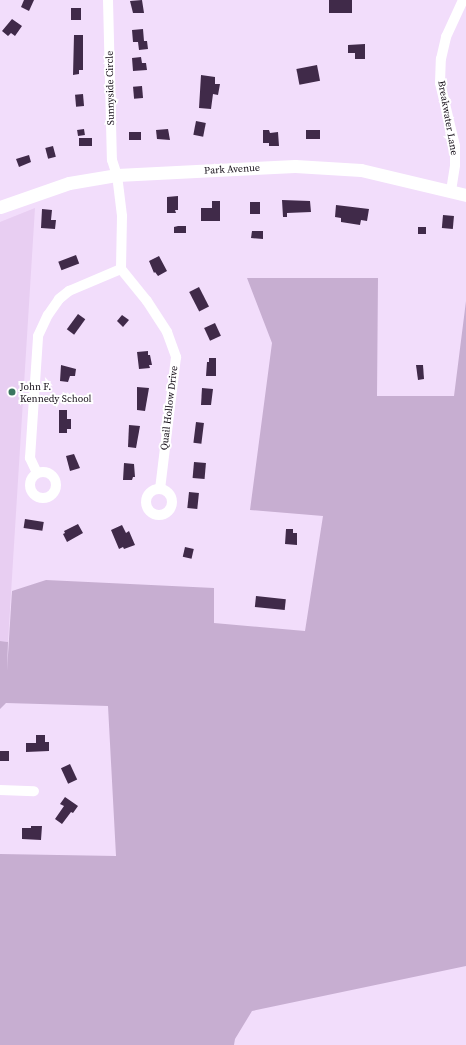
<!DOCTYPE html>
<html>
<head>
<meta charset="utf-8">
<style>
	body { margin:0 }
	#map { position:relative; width:466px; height:1045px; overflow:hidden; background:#f2ddfb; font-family:"Source Serif 4",serif }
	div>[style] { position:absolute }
	.built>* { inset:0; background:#e8cef2 }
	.green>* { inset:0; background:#c7aed1 }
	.building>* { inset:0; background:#402a49; transform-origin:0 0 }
	.minor>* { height:10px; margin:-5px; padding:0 5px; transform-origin:5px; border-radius:5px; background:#fff }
	.minor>.ring { margin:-5px; padding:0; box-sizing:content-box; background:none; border:10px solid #fff; border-radius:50% }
	.major>* { height:13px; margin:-6.5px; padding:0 6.5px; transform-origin:6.5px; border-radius:6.5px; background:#fff }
	.dots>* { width:11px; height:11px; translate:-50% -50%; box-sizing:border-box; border:2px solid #fff; border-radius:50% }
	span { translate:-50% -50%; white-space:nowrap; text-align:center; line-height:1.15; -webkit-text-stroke:4px #fff; paint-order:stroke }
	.street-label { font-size:10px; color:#120b15 }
	.poi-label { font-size:10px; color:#120b15 }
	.left { translate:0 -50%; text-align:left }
</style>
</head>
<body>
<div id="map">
	<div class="built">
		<i style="clip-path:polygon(35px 208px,13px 561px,8px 642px,0 641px,0 222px)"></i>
	</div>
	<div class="green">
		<i style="clip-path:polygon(247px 278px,378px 278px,377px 396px,454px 396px,466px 301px,466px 966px,252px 1011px,235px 1039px,234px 1045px,0 1045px,0 854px,116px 856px,108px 706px,6px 703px,0 709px,0 641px,8px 642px,7px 671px,12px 591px,46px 580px,214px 588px,214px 623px,305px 631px,323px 516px,250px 510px,272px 343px)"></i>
	</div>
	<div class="building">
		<i style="clip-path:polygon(24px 0,34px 0,29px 11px,21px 7px)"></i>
		<i style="clip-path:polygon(142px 0,144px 13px,133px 13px,130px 1px)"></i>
		<i style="left:329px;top:0;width:23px;height:13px"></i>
		<i style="left:71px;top:8px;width:10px;height:12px"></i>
		<i style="clip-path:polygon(12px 19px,22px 26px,15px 36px,11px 33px,8px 36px,2px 31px)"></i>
		<i style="clip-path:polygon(143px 29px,144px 41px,147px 41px,148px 49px,139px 50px,138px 42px,133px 42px,132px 30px)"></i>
		<i style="clip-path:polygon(74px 35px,83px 35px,83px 70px,79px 70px,79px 74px,73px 75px)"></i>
		<i style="clip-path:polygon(365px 44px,365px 59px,355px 59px,355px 53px,348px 53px,348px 45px)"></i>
		<i style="clip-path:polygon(141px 57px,142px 63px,146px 63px,147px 70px,133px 71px,132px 58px)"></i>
		<i style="left:317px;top:65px;width:16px;height:21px;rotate:79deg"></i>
		<i style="clip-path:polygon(201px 75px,215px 77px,215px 84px,220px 84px,218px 95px,213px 94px,211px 109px,199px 108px)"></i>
		<i style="left:142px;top:86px;width:12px;height:9px;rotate:85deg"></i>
		<i style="left:83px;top:94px;width:12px;height:8px;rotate:85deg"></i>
		<i style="left:196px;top:121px;width:10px;height:14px;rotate:11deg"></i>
		<i style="left:84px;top:129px;width:6px;height:7px;rotate:81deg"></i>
		<i style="clip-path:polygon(168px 129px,170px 140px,157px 139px,156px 130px)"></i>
		<i style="clip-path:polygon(263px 130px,269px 130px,270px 133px,278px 132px,279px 146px,269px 146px,269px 143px,263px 143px)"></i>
		<i style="left:320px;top:130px;width:9px;height:14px;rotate:90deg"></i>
		<i style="left:129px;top:132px;width:12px;height:8px"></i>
		<i style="left:79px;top:138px;width:13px;height:8px"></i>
		<i style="left:53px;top:146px;width:11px;height:8px;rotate:75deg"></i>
		<i style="clip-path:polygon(29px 155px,31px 162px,19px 167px,16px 159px)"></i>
		<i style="clip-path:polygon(178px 196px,178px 210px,175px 210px,176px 213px,167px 213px,167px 197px)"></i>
		<i style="clip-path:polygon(282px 200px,310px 201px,311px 212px,287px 213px,287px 217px,283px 217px)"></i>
		<i style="clip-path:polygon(212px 201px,220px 201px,220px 221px,201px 221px,201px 208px,212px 208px)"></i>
		<i style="left:250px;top:202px;width:10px;height:12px"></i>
		<i style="clip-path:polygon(336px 205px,369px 209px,367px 221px,361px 220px,360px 225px,341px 222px,341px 218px,335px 217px)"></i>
		<i style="clip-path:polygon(42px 209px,52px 210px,51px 220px,56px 220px,55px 229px,41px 228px)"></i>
		<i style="left:443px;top:215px;width:11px;height:13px;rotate:5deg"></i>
		<i style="clip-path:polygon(178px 226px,186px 226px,186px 233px,174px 233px,174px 227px)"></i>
		<i style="left:418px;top:227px;width:8px;height:7px"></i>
		<i style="clip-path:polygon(252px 231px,263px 231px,263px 239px,251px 238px)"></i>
		<i style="left:76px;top:255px;width:9px;height:19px;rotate:69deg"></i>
		<i style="clip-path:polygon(159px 256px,167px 271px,158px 276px,155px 272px,154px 273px,149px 261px)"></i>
		<i style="left:199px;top:287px;width:22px;height:11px;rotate:63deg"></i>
		<i style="left:78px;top:314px;width:9px;height:19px;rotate:36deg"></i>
		<i style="clip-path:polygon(122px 315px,129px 320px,123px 327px,117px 321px)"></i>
		<i style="left:215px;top:323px;width:14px;height:12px;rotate:65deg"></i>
		<i style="clip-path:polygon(148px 351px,148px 355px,150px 355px,152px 365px,149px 365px,150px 368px,139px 369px,137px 352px)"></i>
		<i style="clip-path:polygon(209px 358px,216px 358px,216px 376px,206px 376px,207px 362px,209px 362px)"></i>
		<i style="clip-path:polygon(61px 365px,76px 369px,75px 376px,70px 376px,68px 382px,60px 381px)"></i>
		<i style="clip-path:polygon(416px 365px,423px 365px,424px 379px,418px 380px)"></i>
		<i style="clip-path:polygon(137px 387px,149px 388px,145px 411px,137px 410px)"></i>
		<i style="clip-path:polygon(202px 388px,213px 389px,211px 405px,201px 405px)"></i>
		<i style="clip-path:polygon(59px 410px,67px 410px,67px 419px,71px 419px,71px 429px,67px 429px,67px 433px,59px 433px)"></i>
		<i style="left:196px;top:422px;width:8px;height:21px;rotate:7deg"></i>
		<i style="clip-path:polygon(129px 425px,140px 426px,136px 448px,128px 447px)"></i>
		<i style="clip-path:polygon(74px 454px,80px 468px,70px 471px,66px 456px)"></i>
		<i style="left:194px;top:462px;width:12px;height:16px;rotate:5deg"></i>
		<i style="clip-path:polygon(124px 463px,134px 464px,135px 477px,133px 477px,132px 480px,123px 480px)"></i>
		<i style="left:189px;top:492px;width:10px;height:16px;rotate:6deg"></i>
		<i style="left:25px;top:519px;width:19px;height:9px;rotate:9deg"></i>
		<i style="clip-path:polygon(78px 524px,83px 533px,67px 542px,63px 534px,65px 533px,64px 531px)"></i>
		<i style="clip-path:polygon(122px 525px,126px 533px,129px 531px,135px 545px,124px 549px,123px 547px,119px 549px,111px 530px)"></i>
		<i style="clip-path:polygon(286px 529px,293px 529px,293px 533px,297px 533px,297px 545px,285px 544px)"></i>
		<i style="left:185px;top:547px;width:9px;height:10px;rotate:13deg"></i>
		<i style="left:256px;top:596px;width:30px;height:11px;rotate:6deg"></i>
		<i style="clip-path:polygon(36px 735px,45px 735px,45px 742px,49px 742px,49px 751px,26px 752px,26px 743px,36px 743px)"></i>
		<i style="left:0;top:751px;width:9px;height:10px"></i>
		<i style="left:70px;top:764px;width:17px;height:10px;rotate:65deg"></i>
		<i style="clip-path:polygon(65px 797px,78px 806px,73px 813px,71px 812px,62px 824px,55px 819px,64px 806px,60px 804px)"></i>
		<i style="clip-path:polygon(31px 826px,42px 826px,41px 840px,22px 839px,22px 828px,31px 828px)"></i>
	</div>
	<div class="minor">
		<i style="left:108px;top:0;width:160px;rotate:88.6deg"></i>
		<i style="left:112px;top:160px;width:16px;rotate:72deg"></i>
		<i style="left:117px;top:175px;width:41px;rotate:83deg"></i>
		<i style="left:122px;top:216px;width:53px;rotate:91.1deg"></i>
		<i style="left:121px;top:269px;width:41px;rotate:50.9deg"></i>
		<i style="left:147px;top:301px;width:37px;rotate:57deg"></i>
		<i style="left:167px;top:332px;width:27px;rotate:70deg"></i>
		<i style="left:176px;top:357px;width:133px;rotate:96.9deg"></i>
		<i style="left:451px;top:191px;width:26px;rotate:-81deg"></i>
		<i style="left:455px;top:165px;width:19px;rotate:-90deg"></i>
		<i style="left:455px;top:146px;width:65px;rotate:-103.4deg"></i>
		<i style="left:440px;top:83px;width:24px;rotate:-88deg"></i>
		<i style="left:441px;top:59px;width:23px;rotate:-77deg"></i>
		<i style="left:446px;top:37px;width:41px;rotate:-65.3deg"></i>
		<i class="ring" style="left:30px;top:472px;width:16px;height:16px"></i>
		<i style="left:37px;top:473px;width:17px;rotate:-115deg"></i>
		<i style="left:30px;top:458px;width:122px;rotate:-86.2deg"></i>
		<i style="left:38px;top:336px;width:23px;rotate:-65deg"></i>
		<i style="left:48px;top:315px;width:19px;rotate:-55deg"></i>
		<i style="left:59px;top:299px;width:13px;rotate:-39deg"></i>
		<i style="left:69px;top:291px;width:56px;rotate:-22.9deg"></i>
		<i class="ring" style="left:146px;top:489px;width:16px;height:16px"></i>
		<i style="left:0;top:790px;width:34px;rotate:2deg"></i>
	</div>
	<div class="major">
		<i style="left:0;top:207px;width:73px;rotate:-19.2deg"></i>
		<i style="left:69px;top:183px;width:49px;rotate:-9.5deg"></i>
		<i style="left:117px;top:175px;width:178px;rotate:-2.9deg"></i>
		<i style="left:295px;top:166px;width:66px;rotate:3.5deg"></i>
		<i style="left:361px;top:170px;width:108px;rotate:13.4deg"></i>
	</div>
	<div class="dots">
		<i style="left:12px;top:392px;background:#3b755f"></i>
	</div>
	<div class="street-label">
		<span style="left:110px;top:88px;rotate:-91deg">Sunnyside Circle</span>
		<span style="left:448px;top:118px;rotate:80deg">Breakwater Lane</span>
		<span style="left:232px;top:169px;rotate:-3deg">Park Avenue</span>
		<span style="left:169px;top:408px;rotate:-83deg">Quail Hollow Drive</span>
	</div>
	<div class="poi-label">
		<span class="left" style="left:20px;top:392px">John F.<br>Kennedy School</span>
	</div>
</div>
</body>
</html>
